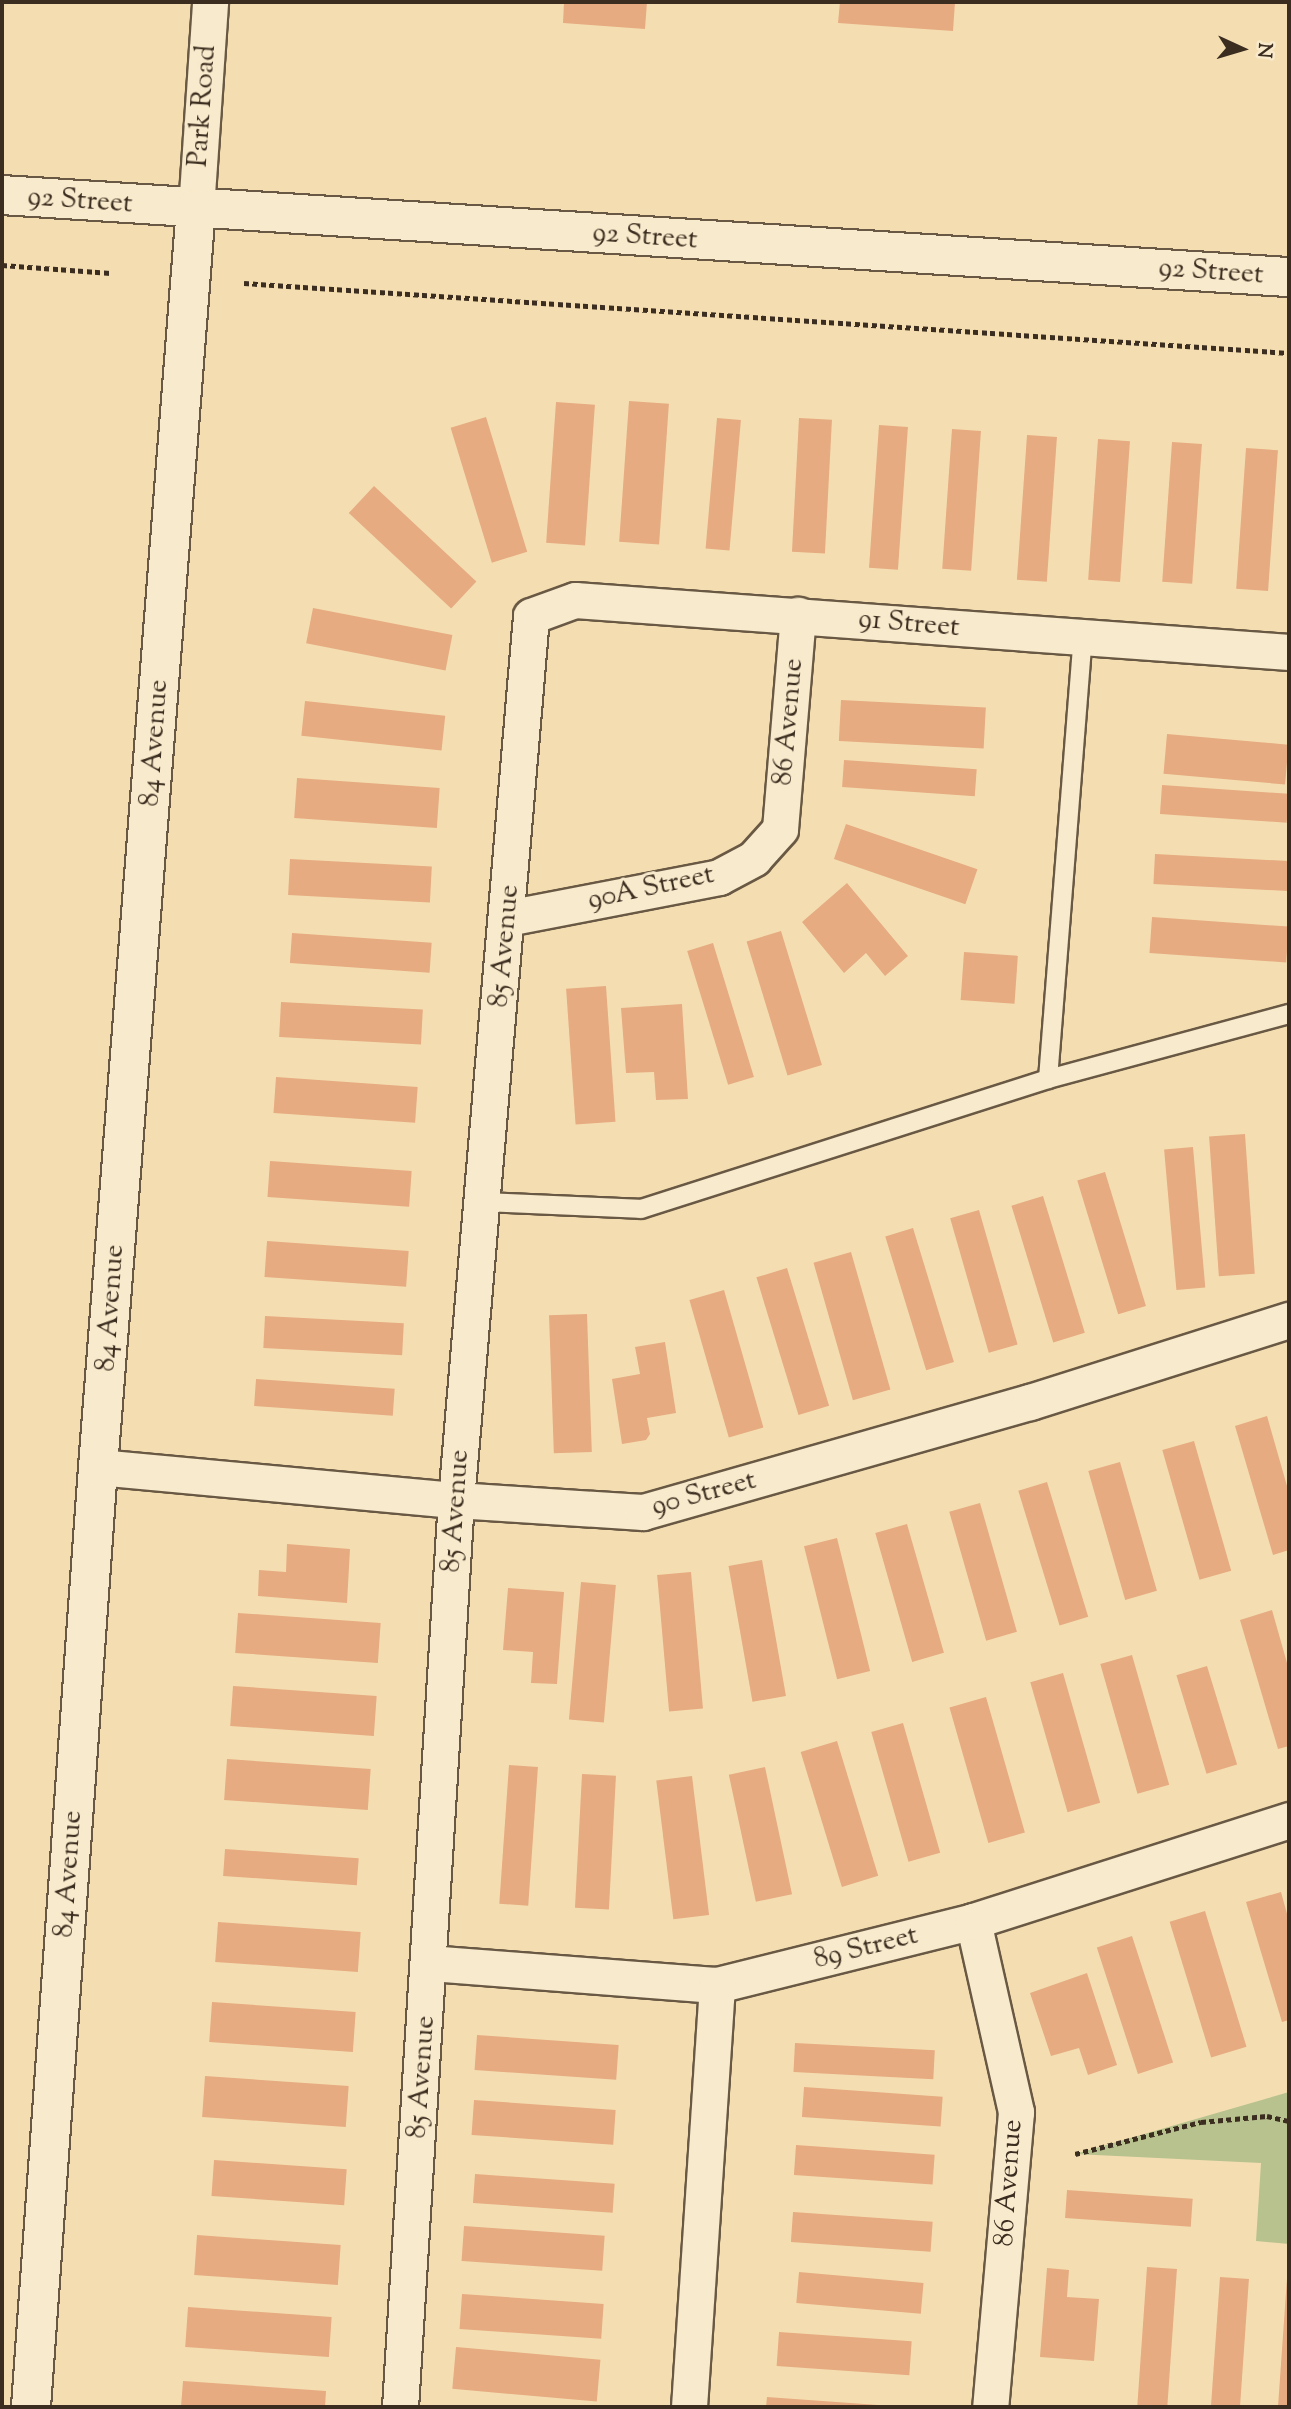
<!DOCTYPE html>
<html>
<head>
<meta charset="utf-8">
<style>
	body { margin:0 }
	#map { position:relative; width:1291px; height:2409px; overflow:hidden; background:#f4deb1; font-family:"Sorts Mill Goudy",serif }
	div>[style] { position:absolute }
	.green>* { inset:0; background:#b8c28e }
	.building>* { inset:0; background:#e6ab81; transform-origin:0 0 }
	.path>* { height:4.5px; margin-top:-2.25px; transform-origin:0; background:repeating-linear-gradient(90deg,#3b2d1f 0 5px,transparent 0 8.5px) }
	.roads { filter:drop-shadow(2px 0 #695944) drop-shadow(-2px 0 #695944) drop-shadow(0 2px #695944) drop-shadow(0 -2px #695944) }
	.lane>* { height:18px; margin:-9px; padding:0 9px; transform-origin:9px; border-radius:9px; background:#f8eacc }
	.street>* { height:35px; margin:-17.5px; padding:0 17.5px; transform-origin:17.5px; border-radius:17.5px; background:#f8eacc }
	.secondary>* { height:38px; margin:-19px; padding:0 19px; transform-origin:19px; border-radius:19px; background:#f8eacc }
	span { translate:-50% -50%; white-space:nowrap; text-align:center; line-height:1.15; -webkit-text-stroke:6px #f8eacc; paint-order:stroke }
	.street-label { font-size:28px; color:#3b2d1f }
	.frame { position:absolute; inset:0; border:4px solid #3b2d1f; pointer-events:none }
	.north { position:absolute; left:1207px; top:14px; width:70px; height:70px; -webkit-text-stroke:5px #f8eacc; paint-order:stroke; rotate:94deg; font-size:19px; font-weight:700; line-height:28px; text-align:center; color:#3b2d1f }
	.north::after { content:''; display:block; margin:auto; width:24px; height:32px; background:#3b2d1f; clip-path:polygon(50% 0,100% 100%,50% 72%,0 100%) }
</style>
</head>
<body>
<div id="map">
	<div class="green">
		<i style="clip-path:polygon(1289px 2092px,1289px 2244px,1256px 2241px,1261px 2163px,1075px 2154px)"></i>
	</div>
	<div class="building">
		<i style="clip-path:polygon(564px 2px,647px 2px,645px 29px,563px 23px)"></i>
		<i style="clip-path:polygon(840px 2px,955px 2px,953px 31px,838px 23px)"></i>
		<i style="left:629px;top:401px;width:40px;height:141px;rotate:4deg"></i>
		<i style="left:556px;top:402px;width:39px;height:141px;rotate:4deg"></i>
		<i style="left:486px;top:417px;width:141px;height:37px;rotate:73deg"></i>
		<i style="left:717px;top:418px;width:24px;height:131px;rotate:5deg"></i>
		<i style="left:799px;top:418px;width:33px;height:134px;rotate:3deg"></i>
		<i style="left:879px;top:425px;width:29px;height:143px;rotate:4deg"></i>
		<i style="left:952px;top:429px;width:29px;height:140px;rotate:4deg"></i>
		<i style="left:1027px;top:435px;width:30px;height:145px;rotate:4deg"></i>
		<i style="left:1098px;top:439px;width:32px;height:141px;rotate:4deg"></i>
		<i style="left:1172px;top:442px;width:30px;height:140px;rotate:4deg"></i>
		<i style="left:1246px;top:448px;width:32px;height:141px;rotate:4deg"></i>
		<i style="left:374px;top:486px;width:140px;height:37px;rotate:43deg"></i>
		<i style="left:313px;top:608px;width:142px;height:36px;rotate:11deg"></i>
		<i style="left:841px;top:700px;width:145px;height:41px;rotate:3deg"></i>
		<i style="left:305px;top:701px;width:141px;height:35px;rotate:6deg"></i>
		<i style="left:1167px;top:734px;width:122px;height:40px;rotate:5deg"></i>
		<i style="left:844px;top:760px;width:133px;height:27px;rotate:4deg"></i>
		<i style="left:297px;top:778px;width:143px;height:40px;rotate:4deg"></i>
		<i style="left:1162px;top:785px;width:127px;height:29px;rotate:4deg"></i>
		<i style="left:846px;top:824px;width:139px;height:37px;rotate:19deg"></i>
		<i style="left:1155px;top:854px;width:134px;height:30px;rotate:3deg"></i>
		<i style="left:290px;top:859px;width:142px;height:36px;rotate:3deg"></i>
		<i style="clip-path:polygon(847px 883px,908px 956px,885px 976px,866px 953px,844px 973px,802px 922px)"></i>
		<i style="left:1152px;top:917px;width:137px;height:36px;rotate:4deg"></i>
		<i style="left:781px;top:931px;width:140px;height:36px;rotate:73deg"></i>
		<i style="left:292px;top:933px;width:140px;height:30px;rotate:4deg"></i>
		<i style="left:713px;top:943px;width:140px;height:27px;rotate:73deg"></i>
		<i style="left:964px;top:952px;width:54px;height:48px;rotate:4deg"></i>
		<i style="left:606px;top:986px;width:136px;height:40px;rotate:86deg"></i>
		<i style="left:281px;top:1002px;width:142px;height:35px;rotate:3deg"></i>
		<i style="clip-path:polygon(682px 1004px,688px 1099px,656px 1100px,654px 1072px,626px 1073px,621px 1008px)"></i>
		<i style="left:276px;top:1077px;width:142px;height:36px;rotate:4deg"></i>
		<i style="left:1245px;top:1134px;width:140px;height:36px;rotate:86deg"></i>
		<i style="left:1193px;top:1147px;width:141px;height:29px;rotate:85deg"></i>
		<i style="left:270px;top:1161px;width:142px;height:36px;rotate:4deg"></i>
		<i style="left:1105px;top:1172px;width:140px;height:29px;rotate:73deg"></i>
		<i style="left:1043px;top:1196px;width:143px;height:33px;rotate:73deg"></i>
		<i style="left:979px;top:1210px;width:140px;height:30px;rotate:74deg"></i>
		<i style="left:913px;top:1228px;width:140px;height:29px;rotate:73deg"></i>
		<i style="left:267px;top:1241px;width:142px;height:36px;rotate:4deg"></i>
		<i style="left:851px;top:1252px;width:143px;height:39px;rotate:74deg"></i>
		<i style="left:787px;top:1268px;width:144px;height:32px;rotate:73deg"></i>
		<i style="left:724px;top:1290px;width:143px;height:36px;rotate:74deg"></i>
		<i style="left:587px;top:1314px;width:138px;height:38px;rotate:88deg"></i>
		<i style="left:265px;top:1316px;width:139px;height:32px;rotate:3deg"></i>
		<i style="clip-path:polygon(665px 1342px,676px 1413px,647px 1418px,650px 1434px,646px 1440px,622px 1444px,612px 1379px,640px 1374px,635px 1347px)"></i>
		<i style="left:256px;top:1379px;width:139px;height:27px;rotate:4deg"></i>
		<i style="clip-path:polygon(1267px 1416px,1289px 1493px,1289px 1550px,1273px 1555px,1235px 1426px)"></i>
		<i style="left:1194px;top:1441px;width:135px;height:33px;rotate:74deg"></i>
		<i style="left:1120px;top:1462px;width:134px;height:33px;rotate:74deg"></i>
		<i style="left:1047px;top:1482px;width:141px;height:30px;rotate:73deg"></i>
		<i style="left:980px;top:1503px;width:134px;height:32px;rotate:74deg"></i>
		<i style="left:907px;top:1524px;width:134px;height:33px;rotate:74deg"></i>
		<i style="left:837px;top:1538px;width:137px;height:34px;rotate:76deg"></i>
		<i style="clip-path:polygon(287px 1544px,350px 1549px,347px 1603px,258px 1596px,259px 1570px,286px 1572px)"></i>
		<i style="left:762px;top:1560px;width:138px;height:34px;rotate:80deg"></i>
		<i style="left:691px;top:1572px;width:137px;height:34px;rotate:85deg"></i>
		<i style="left:581px;top:1582px;width:35px;height:138px;rotate:5deg"></i>
		<i style="clip-path:polygon(508px 1588px,564px 1592px,557px 1684px,531px 1683px,533px 1652px,503px 1650px)"></i>
		<i style="clip-path:polygon(1272px 1610px,1289px 1670px,1289px 1746px,1278px 1749px,1240px 1620px)"></i>
		<i style="left:238px;top:1613px;width:143px;height:40px;rotate:4deg"></i>
		<i style="left:1132px;top:1655px;width:135px;height:33px;rotate:74deg"></i>
		<i style="left:1207px;top:1666px;width:103px;height:32px;rotate:73deg"></i>
		<i style="left:1063px;top:1673px;width:135px;height:34px;rotate:74deg"></i>
		<i style="left:233px;top:1686px;width:144px;height:40px;rotate:4deg"></i>
		<i style="left:986px;top:1697px;width:141px;height:38px;rotate:74deg"></i>
		<i style="left:903px;top:1723px;width:135px;height:33px;rotate:74deg"></i>
		<i style="left:837px;top:1741px;width:141px;height:38px;rotate:73deg"></i>
		<i style="left:227px;top:1759px;width:144px;height:41px;rotate:4deg"></i>
		<i style="left:509px;top:1765px;width:29px;height:139px;rotate:4deg"></i>
		<i style="left:765px;top:1767px;width:130px;height:37px;rotate:78deg"></i>
		<i style="left:582px;top:1774px;width:34px;height:134px;rotate:3deg"></i>
		<i style="left:692px;top:1776px;width:140px;height:36px;rotate:83deg"></i>
		<i style="left:225px;top:1849px;width:134px;height:27px;rotate:4deg"></i>
		<i style="clip-path:polygon(1281px 1892px,1289px 1921px,1289px 2020px,1282px 2022px,1246px 1902px)"></i>
		<i style="left:1205px;top:1911px;width:142px;height:37px;rotate:73deg"></i>
		<i style="left:218px;top:1922px;width:143px;height:40px;rotate:4deg"></i>
		<i style="left:1132px;top:1936px;width:133px;height:37px;rotate:72deg"></i>
		<i style="clip-path:polygon(1087px 1973px,1117px 2065px,1088px 2075px,1079px 2048px,1051px 2056px,1030px 1993px)"></i>
		<i style="left:212px;top:2002px;width:144px;height:40px;rotate:4deg"></i>
		<i style="left:477px;top:2035px;width:142px;height:35px;rotate:4deg"></i>
		<i style="left:795px;top:2043px;width:140px;height:29px;rotate:3deg"></i>
		<i style="left:205px;top:2076px;width:144px;height:41px;rotate:4deg"></i>
		<i style="left:804px;top:2087px;width:139px;height:30px;rotate:4deg"></i>
		<i style="left:474px;top:2100px;width:142px;height:35px;rotate:4deg"></i>
		<i style="left:796px;top:2145px;width:139px;height:30px;rotate:4deg"></i>
		<i style="left:214px;top:2160px;width:133px;height:36px;rotate:4deg"></i>
		<i style="left:475px;top:2174px;width:140px;height:29px;rotate:4deg"></i>
		<i style="left:1067px;top:2190px;width:126px;height:28px;rotate:4deg"></i>
		<i style="left:793px;top:2212px;width:140px;height:30px;rotate:4deg"></i>
		<i style="left:464px;top:2226px;width:141px;height:35px;rotate:4deg"></i>
		<i style="left:197px;top:2235px;width:144px;height:40px;rotate:4deg"></i>
		<i style="left:1147px;top:2267px;width:30px;height:139px;rotate:4deg"></i>
		<i style="clip-path:polygon(1047px 2268px,1069px 2270px,1067px 2297px,1099px 2299px,1094px 2361px,1040px 2357px)"></i>
		<i style="left:799px;top:2272px;width:125px;height:31px;rotate:5deg"></i>
		<i style="left:1220px;top:2277px;width:29px;height:130px;rotate:4deg"></i>
		<i style="clip-path:polygon(1287px 2278px,1289px 2407px,1278px 2407px)"></i>
		<i style="left:462px;top:2294px;width:142px;height:35px;rotate:4deg"></i>
		<i style="left:188px;top:2307px;width:144px;height:40px;rotate:4deg"></i>
		<i style="left:779px;top:2332px;width:133px;height:34px;rotate:4deg"></i>
		<i style="left:456px;top:2347px;width:145px;height:42px;rotate:5deg"></i>
		<i style="clip-path:polygon(183px 2381px,326px 2391px,325px 2407px,181px 2407px)"></i>
		<i style="clip-path:polygon(767px 2397px,878px 2405px,878px 2407px,766px 2407px)"></i>
	</div>
	<div class="path">
		<i style="left:2px;top:265px;width:109px;rotate:4.2deg"></i>
		<i style="left:244px;top:283px;width:1047px;rotate:3.83deg"></i>
		<i style="left:1075px;top:2154px;width:130px;rotate:-14.3deg"></i>
		<i style="left:1201px;top:2122px;width:66px;rotate:-5.2deg"></i>
		<i style="left:1267px;top:2116px;width:23px;rotate:13deg"></i>
	</div>
	<div class="roads">
		<div class="lane">
			<i style="left:1048px;top:1079px;width:442px;rotate:-85.5deg"></i>
			<i style="left:482px;top:1202px;width:159px;rotate:2.5deg"></i>
			<i style="left:641px;top:1209px;width:427px;rotate:-17.7deg"></i>
			<i style="left:1048px;top:1079px;width:250px;rotate:-15.1deg"></i>
		</div>
		<div class="street">
			<i style="left:196px;top:209px;width:207px;rotate:-86.1deg"></i>
			<i style="left:507px;top:918px;width:216px;rotate:-10.9deg"></i>
			<i style="left:719px;top:877px;width:40px;rotate:-28deg"></i>
			<i style="left:754px;top:858px;width:39px;rotate:-48deg"></i>
			<i style="left:780px;top:829px;width:215px;rotate:-85.2deg"></i>
			<i style="left:98px;top:1467px;width:360px;rotate:5.3deg"></i>
			<i style="left:456px;top:1500px;width:187px;rotate:3.7deg"></i>
			<i style="left:643px;top:1512px;width:402px;rotate:-15.9deg"></i>
			<i style="left:1030px;top:1402px;width:272px;rotate:-17.6deg"></i>
			<i style="left:973px;top:1921px;width:196px;rotate:77.3deg"></i>
			<i style="left:1016px;top:2112px;width:296px;rotate:95deg"></i>
			<i style="left:429px;top:1963px;width:289px;rotate:4.4deg"></i>
			<i style="left:717px;top:1985px;width:264px;rotate:-14deg"></i>
			<i style="left:973px;top:1921px;width:332px;rotate:-17.7deg"></i>
			<i style="left:400px;top:2407px;width:909px;rotate:-86.47deg"></i>
			<i style="left:456px;top:1500px;width:887px;rotate:-85.15deg"></i>
			<i style="left:531px;top:616px;width:47px;rotate:-20deg"></i>
			<i style="left:575px;top:600px;width:716px;rotate:4.17deg"></i>
			<i style="left:689px;top:2407px;width:423px;rotate:-86.2deg"></i>
		</div>
		<div class="secondary">
			<i style="left:2px;top:195px;width:1290px;rotate:3.65deg"></i>
			<i style="left:31px;top:2407px;width:942px;rotate:-85.92deg"></i>
			<i style="left:98px;top:1467px;width:1262px;rotate:-85.55deg"></i>
		</div>
	</div>
	<div class="street-label">
		<span style="left:203px;top:106px;rotate:-86deg">Park Road</span>
		<span style="left:80px;top:201px;rotate:4deg">92 Street</span>
		<span style="left:645px;top:237px;rotate:4deg">92 Street</span>
		<span style="left:1211px;top:272px;rotate:4deg">92 Street</span>
		<span style="left:909px;top:624px;rotate:5deg">91 Street</span>
		<span style="left:789px;top:722px;rotate:-85deg">86 Avenue</span>
		<span style="left:155px;top:743px;rotate:-86deg">84 Avenue</span>
		<span style="left:651px;top:888px;rotate:-12deg">90A Street</span>
		<span style="left:505px;top:946px;rotate:-85deg">85 Avenue</span>
		<span style="left:111px;top:1308px;rotate:-86deg">84 Avenue</span>
		<span style="left:704px;top:1494px;rotate:-15deg">90 Street</span>
		<span style="left:456px;top:1511px;rotate:-86deg">85 Avenue</span>
		<span style="left:69px;top:1874px;rotate:-86deg">84 Avenue</span>
		<span style="left:866px;top:1948px;rotate:-14deg">89 Street</span>
		<span style="left:422px;top:2077px;rotate:-86deg">85 Avenue</span>
		<span style="left:1009px;top:2183px;rotate:-86deg">86 Avenue</span>
	</div>
	<div class="frame"></div>
	<div class="north">N</div>
</div>
</body>
</html>
